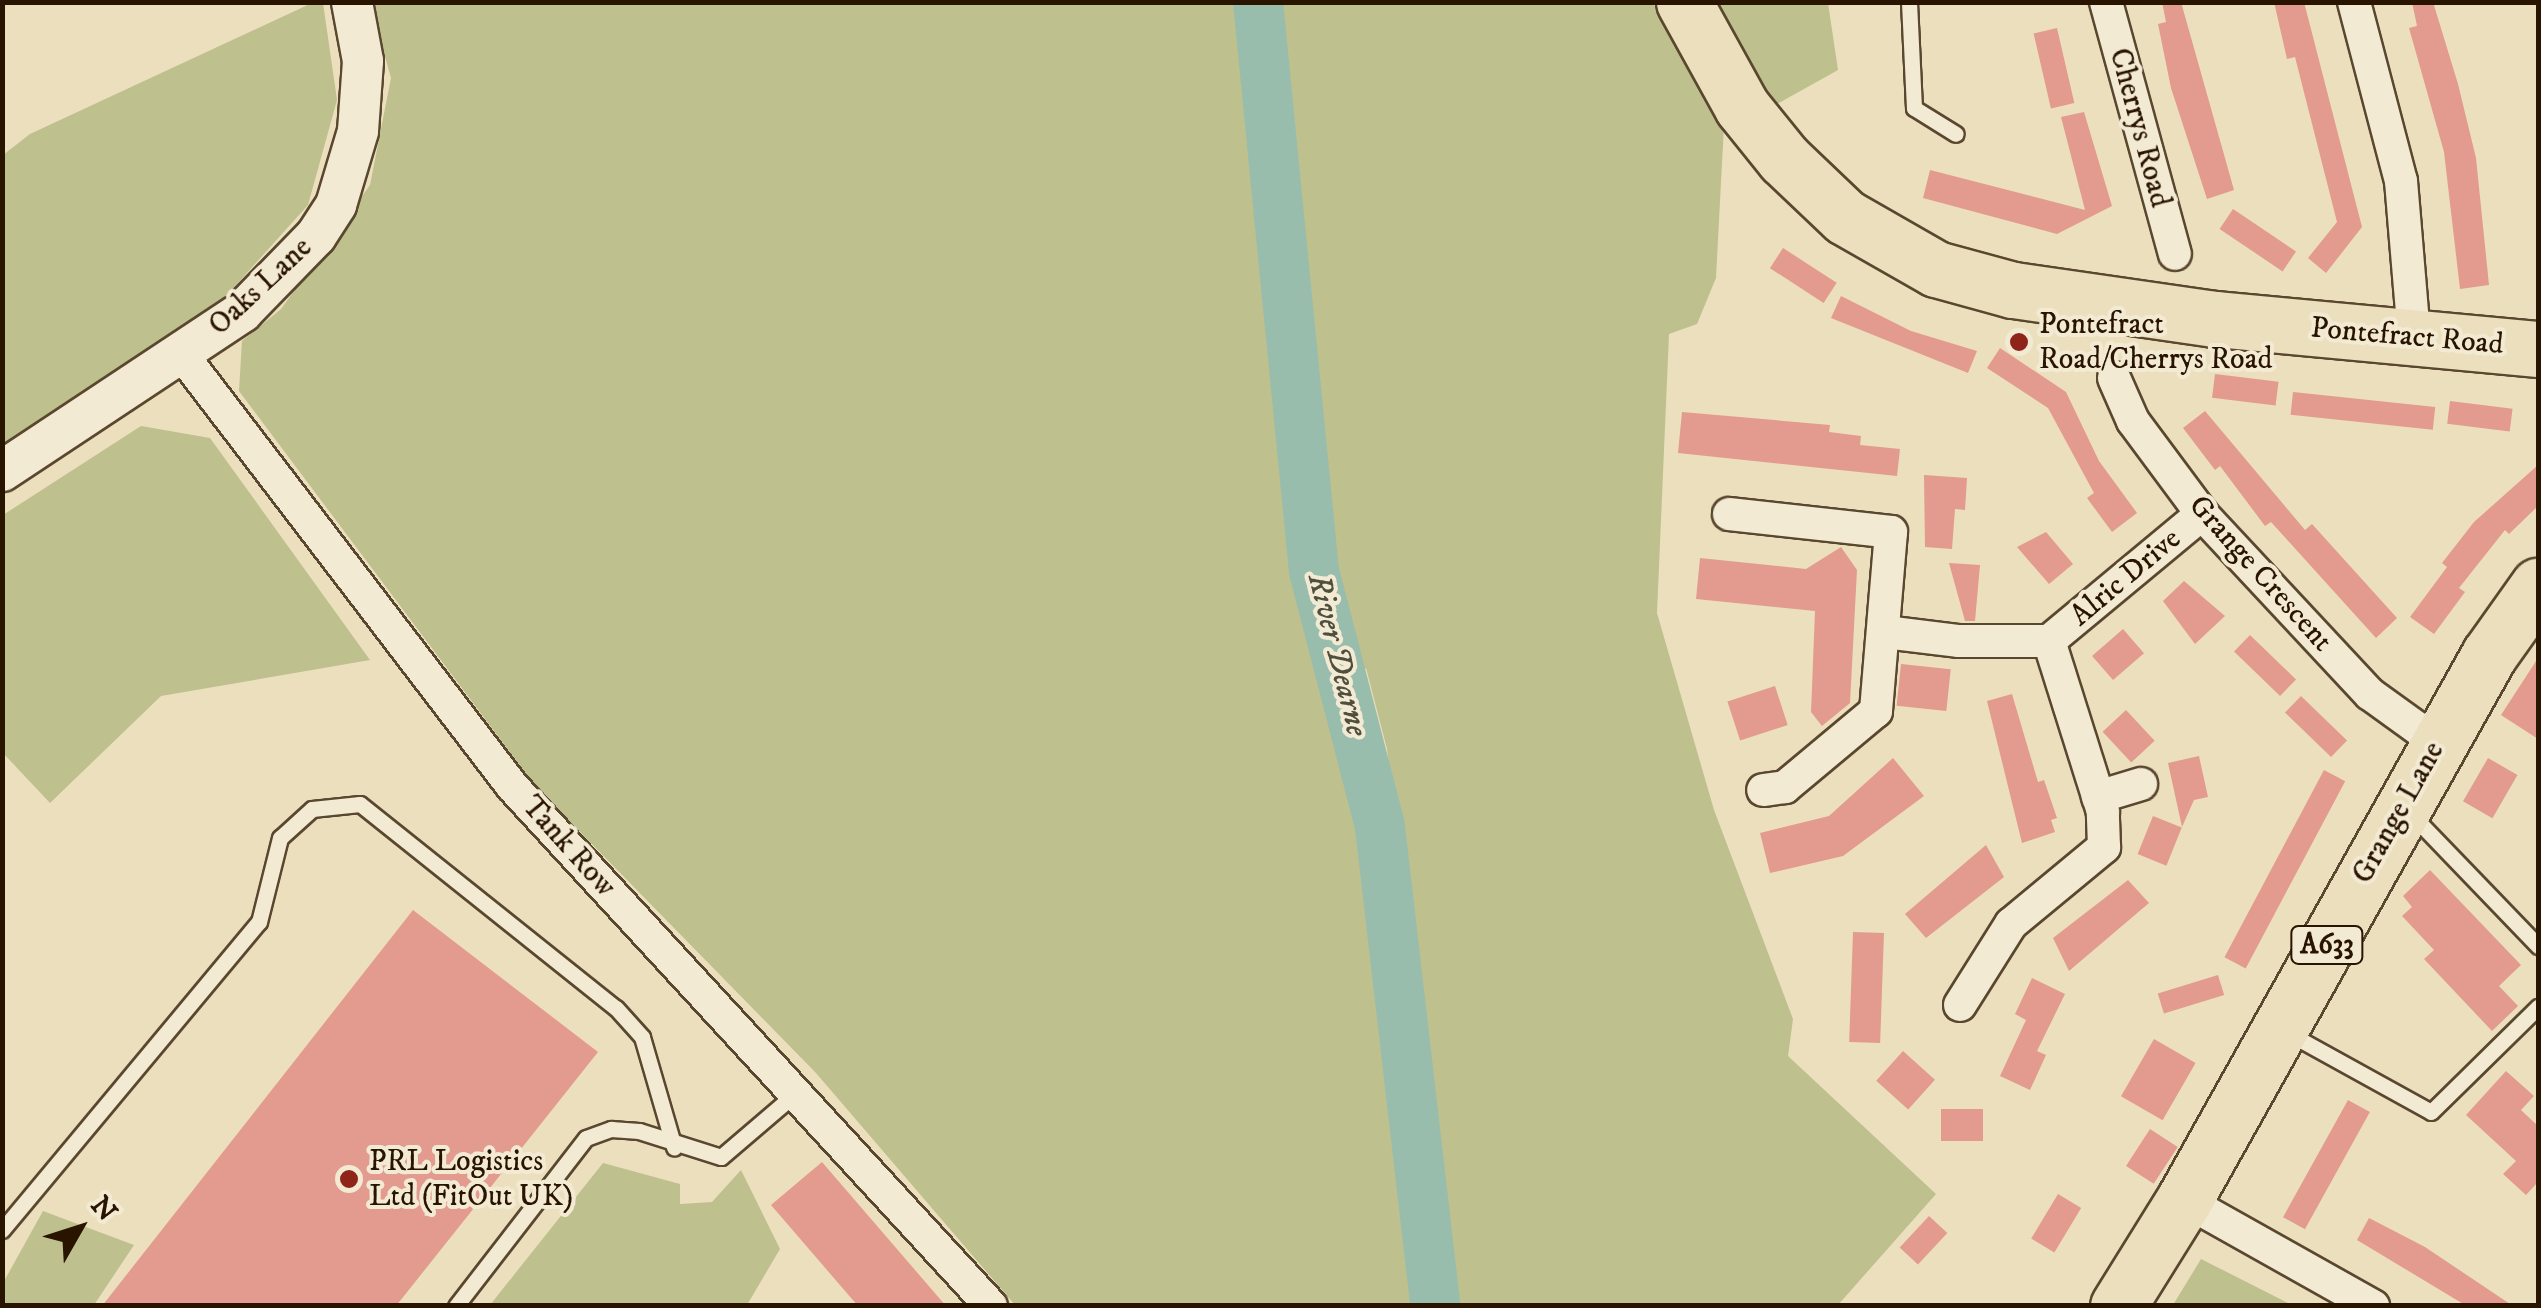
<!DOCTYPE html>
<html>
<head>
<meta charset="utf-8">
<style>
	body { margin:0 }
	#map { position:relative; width:2541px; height:1308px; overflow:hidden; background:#ecdfbd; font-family:"IM FELL DW Pica",serif }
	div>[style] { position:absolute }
	.green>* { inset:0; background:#bec08d }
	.river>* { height:50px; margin:-25px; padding:0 25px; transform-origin:25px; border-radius:25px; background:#99bdad }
	.building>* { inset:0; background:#e29b8e; transform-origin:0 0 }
	.roads { filter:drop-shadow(2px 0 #5a472f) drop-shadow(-2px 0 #5a472f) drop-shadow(0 2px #5a472f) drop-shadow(0 -2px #5a472f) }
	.service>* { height:15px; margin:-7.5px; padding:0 7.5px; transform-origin:7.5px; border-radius:7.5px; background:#f3ead4 }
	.minor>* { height:32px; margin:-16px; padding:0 16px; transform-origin:16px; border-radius:16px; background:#f3ead4 }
	.tertiary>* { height:40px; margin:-20px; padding:0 20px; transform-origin:20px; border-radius:20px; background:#f3ead4 }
	.trunk>* { height:55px; margin:-27.5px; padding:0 27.5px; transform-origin:27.5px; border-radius:27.5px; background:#ecdfbd }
	.dots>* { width:28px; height:28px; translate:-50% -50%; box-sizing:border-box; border:5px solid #f3ead4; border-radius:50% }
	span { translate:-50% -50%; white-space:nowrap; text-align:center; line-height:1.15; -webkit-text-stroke:8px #f3ead4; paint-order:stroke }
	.shield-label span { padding:2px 8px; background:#f3ead4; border:2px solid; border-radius:8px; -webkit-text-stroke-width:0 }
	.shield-label { font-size:28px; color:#291400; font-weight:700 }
	.street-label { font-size:30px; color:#291400 }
	.poi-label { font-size:30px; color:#291400 }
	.left { translate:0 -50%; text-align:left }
	.water-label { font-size:32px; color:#504f3d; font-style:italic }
	.frame { position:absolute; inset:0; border:5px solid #291400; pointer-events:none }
	.north { position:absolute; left:30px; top:1178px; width:100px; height:100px; -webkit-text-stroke:8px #f3ead4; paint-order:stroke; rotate:51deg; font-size:28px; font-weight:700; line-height:40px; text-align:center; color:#291400 }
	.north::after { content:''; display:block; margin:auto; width:35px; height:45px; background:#291400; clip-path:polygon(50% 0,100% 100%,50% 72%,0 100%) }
</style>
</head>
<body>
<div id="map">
	<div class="green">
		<i style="clip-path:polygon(312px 3px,323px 3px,337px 100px,308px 205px,219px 304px,3px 447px,3px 155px,30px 134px)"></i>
		<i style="clip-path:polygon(370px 3px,1653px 3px,1724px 125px,1716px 278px,1697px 324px,1669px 334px,1657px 613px,1714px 810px,1793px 1019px,1788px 1056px,1936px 1194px,1838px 1305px,1455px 1305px,1387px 749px,1366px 668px,1337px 706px,1365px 827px,1422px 1305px,1015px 1305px,816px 1073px,536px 787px,239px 391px,242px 341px,281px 309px,370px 185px,391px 78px)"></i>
		<i style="clip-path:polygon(1710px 3px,1828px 3px,1838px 70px,1763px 112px)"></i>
		<i style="clip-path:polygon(141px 426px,210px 438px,370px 660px,161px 696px,50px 803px,3px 753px,3px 515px)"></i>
		<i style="clip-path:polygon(603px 1163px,680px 1184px,680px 1204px,712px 1202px,741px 1170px,780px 1249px,747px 1305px,490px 1305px)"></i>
		<i style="clip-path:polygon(43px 1211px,134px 1245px,94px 1305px,3px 1305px,3px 1283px)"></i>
		<i style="clip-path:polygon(2201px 1259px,2292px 1305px,2173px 1305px)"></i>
	</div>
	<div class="river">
		<i style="left:1258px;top:2px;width:572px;rotate:84.38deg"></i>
		<i style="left:1314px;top:571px;width:264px;rotate:75.5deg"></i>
		<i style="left:1380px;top:827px;width:482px;rotate:83.4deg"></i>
	</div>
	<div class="building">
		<i style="clip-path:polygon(2162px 2px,2181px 2px,2234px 190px,2207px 199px,2171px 88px,2158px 24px,2166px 22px)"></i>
		<i style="clip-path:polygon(2274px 2px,2304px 2px,2362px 227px,2326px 273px,2308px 258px,2337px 222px,2295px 57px,2287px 59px)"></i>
		<i style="clip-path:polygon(2412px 2px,2433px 2px,2458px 84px,2476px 158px,2489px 285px,2460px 289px,2444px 152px,2409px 28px,2417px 26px)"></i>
		<i style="left:2057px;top:28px;width:77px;height:24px;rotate:77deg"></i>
		<i style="clip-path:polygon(2084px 112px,2112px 206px,2057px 234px,1923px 198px,1930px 170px,2085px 210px,2061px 117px)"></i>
		<i style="left:2233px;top:209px;width:76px;height:24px;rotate:34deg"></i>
		<i style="left:1783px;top:248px;width:64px;height:24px;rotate:33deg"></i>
		<i style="clip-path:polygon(1841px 296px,1911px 331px,1977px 351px,1968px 373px,1831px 318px)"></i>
		<i style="clip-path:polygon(2000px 348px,2066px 392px,2099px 461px,2137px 513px,2112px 532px,2087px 498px,2094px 493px,2048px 408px,1987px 368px)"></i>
		<i style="left:2215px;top:374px;width:64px;height:24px;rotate:7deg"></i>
		<i style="left:2293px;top:392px;width:143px;height:23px;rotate:6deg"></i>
		<i style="left:2450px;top:401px;width:63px;height:23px;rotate:7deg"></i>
		<i style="clip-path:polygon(2205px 411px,2305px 530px,2312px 524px,2397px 618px,2376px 638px,2271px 522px,2265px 526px,2220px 466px,2215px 470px,2183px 428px)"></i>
		<i style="clip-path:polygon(1682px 412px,1830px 425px,1829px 432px,1861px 436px,1860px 445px,1900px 449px,1897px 476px,1678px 453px)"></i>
		<i style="clip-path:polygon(2538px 465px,2538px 506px,2509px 534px,2505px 530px,2459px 588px,2465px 592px,2434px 634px,2410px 617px,2447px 567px,2442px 563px,2474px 522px)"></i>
		<i style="clip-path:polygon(1924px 475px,1967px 478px,1965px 510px,1955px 509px,1952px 549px,1925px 547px)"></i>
		<i style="clip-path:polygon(2046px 532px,2073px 564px,2049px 584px,2017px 547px)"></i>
		<i style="clip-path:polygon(1841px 547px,1857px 570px,1850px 703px,1822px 726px,1811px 712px,1815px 611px,1696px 599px,1700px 558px,1806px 569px)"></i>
		<i style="clip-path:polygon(1949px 563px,1980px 565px,1975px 621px,1965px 621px)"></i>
		<i style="clip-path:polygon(2184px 581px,2225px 616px,2195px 644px,2163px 601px)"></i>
		<i style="left:2123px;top:629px;width:32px;height:41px;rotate:49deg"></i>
		<i style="left:2250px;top:635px;width:64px;height:23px;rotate:44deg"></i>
		<i style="clip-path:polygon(2538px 658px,2538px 739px,2501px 715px)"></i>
		<i style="left:1901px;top:664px;width:50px;height:42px;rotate:6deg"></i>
		<i style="left:1775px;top:686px;width:41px;height:50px;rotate:72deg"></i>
		<i style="clip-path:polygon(2012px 694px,2038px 782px,2044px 780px,2057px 818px,2051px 820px,2055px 832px,2022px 843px,1987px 701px)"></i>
		<i style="left:2301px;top:696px;width:64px;height:23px;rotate:44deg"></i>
		<i style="left:2126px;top:710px;width:42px;height:32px;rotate:47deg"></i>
		<i style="clip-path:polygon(2199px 756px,2208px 797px,2194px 800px,2182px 827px,2168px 763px)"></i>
		<i style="clip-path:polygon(1893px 758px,1924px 796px,1843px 856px,1770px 873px,1760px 833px,1829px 816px)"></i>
		<i style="left:2488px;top:758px;width:34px;height:50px;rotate:30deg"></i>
		<i style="left:2324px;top:770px;width:24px;height:212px;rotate:28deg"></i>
		<i style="left:2153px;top:816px;width:31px;height:41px;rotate:22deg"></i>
		<i style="clip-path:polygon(1986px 845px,2004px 877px,1926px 938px,1905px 914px)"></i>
		<i style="clip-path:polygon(2430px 870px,2521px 965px,2499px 986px,2518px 1006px,2492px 1031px,2424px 959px,2434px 950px,2402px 916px,2412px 907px,2403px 896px)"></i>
		<i style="clip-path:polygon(2128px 880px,2149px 903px,2069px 971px,2053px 938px)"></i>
		<i style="clip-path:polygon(413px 910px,598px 1052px,396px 1306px,102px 1306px)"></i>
		<i style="left:1853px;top:932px;width:31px;height:110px;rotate:2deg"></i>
		<i style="left:2218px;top:975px;width:21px;height:63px;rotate:73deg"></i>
		<i style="clip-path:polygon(2032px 978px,2065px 994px,2037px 1051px,2046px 1055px,2030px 1090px,2000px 1076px,2026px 1020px,2015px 1014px)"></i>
		<i style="left:2154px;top:1039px;width:48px;height:66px;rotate:30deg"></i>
		<i style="left:1903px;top:1051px;width:43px;height:40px;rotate:42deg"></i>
		<i style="clip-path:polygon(2506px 1071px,2534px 1096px,2521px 1110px,2538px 1126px,2538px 1182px,2526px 1195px,2503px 1174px,2516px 1161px,2466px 1115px)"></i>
		<i style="left:2348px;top:1100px;width:25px;height:134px;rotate:29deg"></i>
		<i style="left:1983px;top:1109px;width:32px;height:42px;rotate:90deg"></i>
		<i style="left:2150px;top:1129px;width:33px;height:44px;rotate:33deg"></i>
		<i style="clip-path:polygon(822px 1162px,946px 1306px,858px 1306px,771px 1205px)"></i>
		<i style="left:2058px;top:1194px;width:27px;height:52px;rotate:31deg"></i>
		<i style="left:1929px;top:1216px;width:25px;height:43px;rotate:43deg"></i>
		<i style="clip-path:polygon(2369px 1218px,2425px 1247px,2513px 1306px,2465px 1305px,2357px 1240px)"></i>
	</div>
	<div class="roads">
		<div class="service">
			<i style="left:1909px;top:2px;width:106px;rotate:87.3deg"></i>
			<i style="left:1914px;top:108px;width:49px;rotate:31.8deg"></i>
			<i style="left:2412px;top:815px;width:182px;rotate:46.1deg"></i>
			<i style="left:2288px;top:1033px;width:163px;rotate:28.9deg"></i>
			<i style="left:2431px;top:1112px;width:150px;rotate:-44.5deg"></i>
			<i style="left:2px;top:1230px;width:401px;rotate:-50.2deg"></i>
			<i style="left:259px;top:922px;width:87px;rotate:-76deg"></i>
			<i style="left:280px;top:838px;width:43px;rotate:-42.2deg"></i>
			<i style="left:312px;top:809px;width:48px;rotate:-5.9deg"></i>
			<i style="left:360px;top:804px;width:327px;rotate:38.6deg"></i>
			<i style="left:616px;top:1008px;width:39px;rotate:48deg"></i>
			<i style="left:642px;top:1037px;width:115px;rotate:73.8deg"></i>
			<i style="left:456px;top:1306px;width:212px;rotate:-52.3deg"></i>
			<i style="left:586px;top:1138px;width:27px;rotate:-20deg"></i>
			<i style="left:611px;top:1129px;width:28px;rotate:4deg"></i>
			<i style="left:639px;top:1131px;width:86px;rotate:17.6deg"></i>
			<i style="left:721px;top:1157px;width:100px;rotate:-40.5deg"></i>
		</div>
		<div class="minor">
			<i style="left:2106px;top:2px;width:261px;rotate:74.7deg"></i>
			<i style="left:2354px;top:2px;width:185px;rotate:75.3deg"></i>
			<i style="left:2401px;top:181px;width:156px;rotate:85.2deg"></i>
			<i style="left:183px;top:356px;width:541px;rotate:52.58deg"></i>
			<i style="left:512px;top:786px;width:707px;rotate:47.35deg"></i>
			<i style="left:2114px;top:378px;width:47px;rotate:66.2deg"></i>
			<i style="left:2133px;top:421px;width:116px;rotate:53.4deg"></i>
			<i style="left:2202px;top:514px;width:246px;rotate:47deg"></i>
			<i style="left:2370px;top:694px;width:84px;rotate:35.8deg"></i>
			<i style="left:1729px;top:514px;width:163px;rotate:6.3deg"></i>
			<i style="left:1891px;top:532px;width:180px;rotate:94.8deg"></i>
			<i style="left:1876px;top:711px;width:119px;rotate:140.1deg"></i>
			<i style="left:1785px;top:787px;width:22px;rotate:172deg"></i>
			<i style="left:1885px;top:632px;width:75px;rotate:6.9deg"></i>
			<i style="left:1959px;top:641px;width:90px"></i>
			<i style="left:2049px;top:641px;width:199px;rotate:-39.7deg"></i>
			<i style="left:2098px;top:797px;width:45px;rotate:-16.8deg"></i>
			<i style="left:1960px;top:1005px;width:96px;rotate:-57.8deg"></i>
			<i style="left:2011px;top:924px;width:121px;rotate:-39.6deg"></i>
			<i style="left:2104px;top:847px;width:35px;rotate:-92deg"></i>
			<i style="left:2103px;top:812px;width:179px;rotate:-107.5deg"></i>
			<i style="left:2184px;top:1200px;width:217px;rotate:29.3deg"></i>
		</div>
		<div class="tertiary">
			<i style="left:2px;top:471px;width:288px;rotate:-33.5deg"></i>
			<i style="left:242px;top:312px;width:106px;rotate:-45.8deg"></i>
			<i style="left:316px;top:236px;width:37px;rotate:-57deg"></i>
			<i style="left:336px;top:205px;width:77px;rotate:-73.4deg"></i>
			<i style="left:358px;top:131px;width:70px;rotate:-85.9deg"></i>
			<i style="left:363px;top:61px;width:60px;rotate:-100.6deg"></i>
		</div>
		<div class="trunk">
			<i style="left:1684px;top:2px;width:120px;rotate:61.1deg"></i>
			<i style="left:1742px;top:107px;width:67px;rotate:51.1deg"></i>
			<i style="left:1784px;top:159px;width:84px;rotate:43.6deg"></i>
			<i style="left:1845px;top:217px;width:105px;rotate:29.7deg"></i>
			<i style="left:1936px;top:269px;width:80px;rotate:15.3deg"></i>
			<i style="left:2013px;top:290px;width:204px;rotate:8.2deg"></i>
			<i style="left:2215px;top:319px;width:324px;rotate:5.3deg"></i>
			<i style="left:2118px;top:1306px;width:125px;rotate:-58.1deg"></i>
			<i style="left:2184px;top:1200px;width:625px;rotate:-60.77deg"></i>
			<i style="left:2489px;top:655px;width:85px;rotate:-54.6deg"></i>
		</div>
	</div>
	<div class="dots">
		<i style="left:2019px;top:342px;background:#8f2418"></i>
		<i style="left:349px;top:1179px;background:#8f2418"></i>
	</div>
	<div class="shield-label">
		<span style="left:2327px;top:945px">A633</span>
	</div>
	<div class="street-label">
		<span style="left:2139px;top:128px;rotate:75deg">Cherrys Road</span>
		<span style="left:261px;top:287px;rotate:-43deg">Oaks Lane</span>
		<span style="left:2407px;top:337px;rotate:5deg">Pontefract Road</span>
		<span style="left:2260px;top:574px;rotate:48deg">Grange Crescent</span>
		<span style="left:2126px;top:578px;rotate:-40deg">Alric Drive</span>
		<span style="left:2399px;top:813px;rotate:-61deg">Grange Lane</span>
		<span style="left:568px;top:847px;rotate:48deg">Tank Row</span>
	</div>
	<div class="poi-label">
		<span class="left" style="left:2039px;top:342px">Pontefract<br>Road/Cherrys Road</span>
		<span class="left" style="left:369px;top:1179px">PRL Logistics<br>Ltd (FitOut UK)</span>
	</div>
	<div class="water-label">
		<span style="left:1337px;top:655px;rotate:76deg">River Dearne</span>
	</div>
	<div class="frame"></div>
	<div class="north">N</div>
</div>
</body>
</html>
